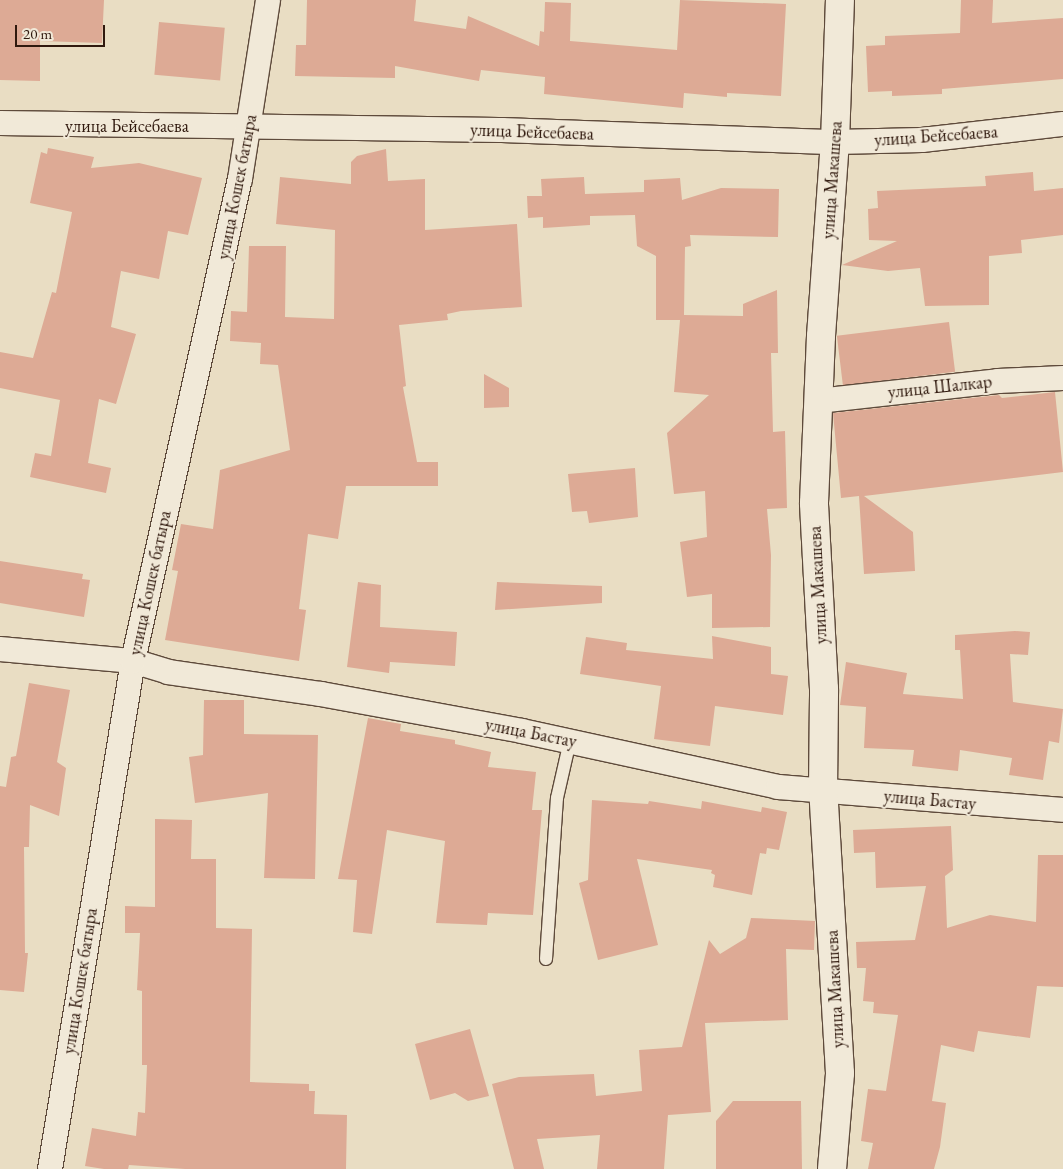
<!DOCTYPE html>
<html>
<head>
<meta charset="utf-8">
<style>
	body { margin:0 }
	#map { position:relative; width:1063px; height:1169px; overflow:hidden; background:#e9ddc3; font-family:"EB Garamond",serif }
	div>[style] { position:absolute }
	.building>* { inset:0; background:#ddaa95; transform-origin:0 0 }
	.roads { filter:drop-shadow(1px 0 #5e4a3b) drop-shadow(-1px 0 #5e4a3b) drop-shadow(0 1px #5e4a3b) drop-shadow(0 -1px #5e4a3b) }
	.lane>* { height:12px; margin:-6px; padding:0 6px; transform-origin:6px; border-radius:6px; background:#f1e9d8 }
	.street>* { height:24px; margin:-12px; padding:0 12px; transform-origin:12px; border-radius:12px; background:#f1e9d8 }
	.secondary>* { height:28px; margin:-14px; padding:0 14px; transform-origin:14px; border-radius:14px; background:#f1e9d8 }
	span { translate:-50% -50%; white-space:nowrap; text-align:center; line-height:1.15; -webkit-text-stroke:4px #f1e9d8; paint-order:stroke }
	.street-label { font-size:18px; color:#30190e }
	.scale { position:absolute; left:15px; top:25px; width:90px; height:22px; box-sizing:border-box; border:2px solid #30190e; border-top:0; padding-left:6px; font-size:15px; line-height:18px; white-space:nowrap; color:#30190e; -webkit-text-stroke:4px #f1e9d8; paint-order:stroke }
</style>
</head>
<body>
<div id="map">
	<div class="building">
		<i style="clip-path:polygon(0 0,104px 0,102px 43px,40px 41px,40px 81px,0 80px)"></i>
		<i style="clip-path:polygon(307px 0,416px 0,414px 21px,466px 29px,468px 16px,539px 46px,540px 31px,544px 32px,545px 2px,571px 3px,570px 41px,677px 50px,680px 0,786px 4px,781px 96px,727px 93px,727px 97px,684px 93px,683px 108px,544px 94px,545px 77px,481px 70px,479px 81px,395px 66px,395px 78px,295px 76px,296px 45px,306px 45px)"></i>
		<i style="clip-path:polygon(961px 0,993px 0,992px 23px,1063px 18px,1063px 79px,942px 89px,942px 94px,892px 96px,892px 91px,868px 92px,866px 46px,885px 45px,885px 36px,960px 33px)"></i>
		<i style="left:159px;top:22px;width:66px;height:53px;rotate:5deg"></i>
		<i style="clip-path:polygon(48px 148px,94px 157px,91px 168px,139px 163px,202px 178px,188px 235px,168px 231px,159px 279px,121px 271px,111px 327px,136px 334px,116px 404px,99px 399px,88px 463px,111px 468px,106px 493px,30px 477px,35px 453px,51px 456px,60px 400px,0 388px,0 352px,33px 358px,52px 292px,56px 293px,72px 212px,30px 203px,41px 152px,47px 154px)"></i>
		<i style="clip-path:polygon(386px 149px,388px 181px,425px 179px,425px 230px,517px 224px,522px 307px,461px 311px,447px 314px,448px 320px,399px 325px,406px 386px,403px 387px,417px 462px,438px 462px,438px 486px,346px 486px,338px 539px,308px 534px,299px 609px,306px 610px,299px 661px,165px 640px,178px 571px,172px 570px,181px 524px,213px 529px,220px 470px,290px 450px,278px 365px,260px 364px,261px 343px,230px 341px,231px 311px,247px 312px,249px 246px,286px 246px,285px 317px,334px 319px,335px 230px,276px 224px,280px 177px,351px 184px,351px 162px,357px 156px)"></i>
		<i style="clip-path:polygon(1033px 172px,1034px 191px,1063px 188px,1063px 235px,1021px 240px,1022px 253px,989px 256px,989px 305px,925px 306px,920px 268px,888px 271px,842px 265px,897px 241px,869px 240px,868px 209px,878px 208px,877px 191px,986px 186px,985px 176px)"></i>
		<i style="clip-path:polygon(584px 177px,585px 194px,644px 192px,644px 180px,680px 178px,682px 200px,721px 188px,779px 189px,778px 237px,690px 235px,691px 246px,685px 247px,684px 315px,743px 316px,743px 304px,777px 290px,778px 353px,771px 353px,773px 432px,785px 431px,787px 508px,767px 509px,771px 555px,770px 627px,712px 628px,712px 594px,687px 597px,680px 542px,707px 537px,705px 491px,674px 494px,667px 433px,709px 395px,674px 392px,680px 320px,656px 320px,656px 256px,637px 246px,635px 215px,590px 216px,590px 225px,543px 228px,543px 217px,528px 218px,527px 196px,542px 196px,541px 179px)"></i>
		<i style="left:949px;top:322px;width:50px;height:113px;rotate:83deg"></i>
		<i style="clip-path:polygon(484px 374px,509px 388px,509px 407px,484px 408px)"></i>
		<i style="clip-path:polygon(1055px 392px,1063px 472px,864px 496px,913px 532px,915px 571px,864px 574px,859px 496px,841px 498px,833px 413px,999px 395px,1002px 398px)"></i>
		<i style="clip-path:polygon(635px 468px,638px 517px,589px 523px,587px 511px,572px 512px,568px 474px)"></i>
		<i style="clip-path:polygon(0 561px,83px 574px,82px 579px,90px 580px,84px 617px,0 603px)"></i>
		<i style="clip-path:polygon(358px 582px,381px 585px,380px 627px,457px 632px,455px 666px,390px 662px,389px 673px,347px 667px)"></i>
		<i style="clip-path:polygon(497px 582px,602px 586px,602px 603px,495px 610px)"></i>
		<i style="clip-path:polygon(1015px 631px,1030px 632px,1028px 655px,1010px 654px,1013px 702px,1063px 709px,1059px 743px,1049px 741px,1043px 780px,1009px 775px,1012px 758px,960px 750px,958px 771px,912px 766px,914px 750px,864px 748px,866px 707px,840px 705px,846px 662px,907px 673px,903px 694px,963px 699px,960px 650px,955px 650px,955px 635px)"></i>
		<i style="clip-path:polygon(712px 636px,771px 647px,771px 674px,788px 676px,783px 715px,715px 706px,710px 746px,654px 739px,661px 686px,580px 674px,586px 637px,627px 643px,626px 650px,713px 659px)"></i>
		<i style="clip-path:polygon(29px 683px,70px 690px,57px 762px,66px 768px,59px 816px,30px 805px,29px 847px,24px 847px,25px 953px,28px 953px,24px 992px,0 990px,0 786px,6px 787px,11px 757px,16px 756px)"></i>
		<i style="clip-path:polygon(204px 700px,244px 700px,244px 734px,318px 735px,315px 879px,264px 878px,268px 793px,195px 803px,189px 757px,203px 755px)"></i>
		<i style="clip-path:polygon(368px 718px,401px 724px,400px 731px,455px 740px,455px 744px,491px 752px,488px 767px,536px 772px,532px 810px,542px 810px,533px 915px,488px 913px,487px 925px,436px 923px,445px 841px,387px 830px,372px 934px,353px 932px,357px 880px,338px 879px)"></i>
		<i style="clip-path:polygon(592px 800px,648px 804px,649px 801px,701px 809px,702px 801px,761px 812px,762px 807px,787px 812px,779px 850px,767px 848px,766px 854px,760px 853px,752px 895px,713px 887px,715px 875px,711px 873px,712px 870px,637px 859px,658px 945px,598px 960px,579px 883px,588px 880px)"></i>
		<i style="clip-path:polygon(155px 819px,192px 820px,191px 859px,216px 859px,216px 928px,252px 929px,250px 1082px,309px 1084px,309px 1091px,315px 1091px,314px 1114px,347px 1115px,346px 1169px,185px 1169px,129px 1165px,128px 1169px,104px 1169px,85px 1166px,92px 1128px,136px 1136px,138px 1112px,145px 1113px,147px 1065px,142px 1065px,142px 991px,137px 990px,140px 933px,125px 933px,125px 906px,155px 907px)"></i>
		<i style="clip-path:polygon(951px 826px,953px 870px,945px 876px,947px 928px,990px 915px,1036px 922px,1038px 855px,1063px 855px,1063px 987px,1037px 986px,1030px 1038px,978px 1031px,974px 1052px,941px 1045px,932px 1101px,946px 1103px,940px 1147px,934px 1169px,868px 1169px,873px 1143px,861px 1141px,868px 1089px,886px 1091px,898px 1015px,873px 1013px,874px 1002px,863px 1001px,866px 968px,857px 968px,856px 942px,915px 940px,926px 886px,876px 888px,875px 852px,854px 853px,853px 830px)"></i>
		<i style="clip-path:polygon(751px 918px,815px 921px,814px 950px,786px 949px,788px 1020px,705px 1023px,711px 1112px,668px 1115px,664px 1169px,597px 1169px,600px 1135px,537px 1139px,544px 1169px,514px 1169px,492px 1084px,519px 1077px,594px 1074px,596px 1096px,642px 1091px,639px 1050px,682px 1047px,709px 940px,720px 954px,746px 938px)"></i>
		<i style="clip-path:polygon(470px 1029px,489px 1096px,468px 1101px,455px 1093px,430px 1100px,415px 1044px)"></i>
		<i style="clip-path:polygon(733px 1101px,801px 1101px,802px 1169px,716px 1169px,716px 1121px)"></i>
	</div>
	<div class="roads">
		<div class="lane">
			<i style="left:546px;top:959px;width:161px;rotate:-86.1deg"></i>
			<i style="left:557px;top:798px;width:58px;rotate:-77.2deg"></i>
		</div>
		<div class="street">
			<i style="left:0;top:123px;width:502px;rotate:0.8deg"></i>
			<i style="left:502px;top:130px;width:333px;rotate:2.1deg"></i>
			<i style="left:835px;top:142px;width:87px;rotate:-1.3deg"></i>
			<i style="left:922px;top:140px;width:142px;rotate:-6.5deg"></i>
			<i style="left:818px;top:401px;width:181px;rotate:-6.3deg"></i>
			<i style="left:998px;top:381px;width:65px;rotate:-2.6deg"></i>
			<i style="left:0;top:649px;width:134px;rotate:5.2deg"></i>
			<i style="left:133px;top:661px;width:37px;rotate:17deg"></i>
			<i style="left:168px;top:672px;width:155px;rotate:8.2deg"></i>
			<i style="left:321px;top:694px;width:204px;rotate:10.4deg"></i>
			<i style="left:522px;top:731px;width:262px;rotate:12.3deg"></i>
			<i style="left:778px;top:787px;width:286px;rotate:4.6deg"></i>
			<i style="left:50px;top:1169px;width:515px;rotate:-80.72deg"></i>
			<i style="left:133px;top:661px;width:494px;rotate:-77.5deg"></i>
			<i style="left:240px;top:179px;width:181px;rotate:-81.1deg"></i>
		</div>
		<div class="secondary">
			<i style="left:832px;top:1169px;width:96px;rotate:-85.2deg"></i>
			<i style="left:840px;top:1073px;width:283px;rotate:-93.4deg"></i>
			<i style="left:823px;top:791px;width:102px;rotate:-89.4deg"></i>
			<i style="left:824px;top:689px;width:186px;rotate:-93.1deg"></i>
			<i style="left:814px;top:503px;width:167px;rotate:-87.6deg"></i>
			<i style="left:821px;top:336px;width:195px;rotate:-85.9deg"></i>
			<i style="left:835px;top:142px;width:142px;rotate:-88deg"></i>
		</div>
	</div>
	<div class="street-label">
		<span style="left:127px;top:126px">улица Бейсебаева</span>
		<span style="left:532px;top:132px;rotate:2deg">улица Бейсебаева</span>
		<span style="left:936px;top:136px;rotate:-4deg">улица Бейсебаева</span>
		<span style="left:832px;top:180px;rotate:-86deg">улица Макашева</span>
		<span style="left:237px;top:187px;rotate:-79deg">улица Кошек батыра</span>
		<span style="left:940px;top:387px;rotate:-6deg">улица Шалкар</span>
		<span style="left:150px;top:583px;rotate:-78deg">улица Кошек батыра</span>
		<span style="left:818px;top:585px;rotate:-93deg">улица Макашева</span>
		<span style="left:531px;top:733px;rotate:11deg">улица Бастау</span>
		<span style="left:930px;top:800px;rotate:5deg">улица Бастау</span>
		<span style="left:80px;top:981px;rotate:-81deg">улица Кошек батыра</span>
		<span style="left:835px;top:989px;rotate:-93deg">улица Макашева</span>
	</div>
	<div class="scale">20 m</div>
</div>
</body>
</html>
